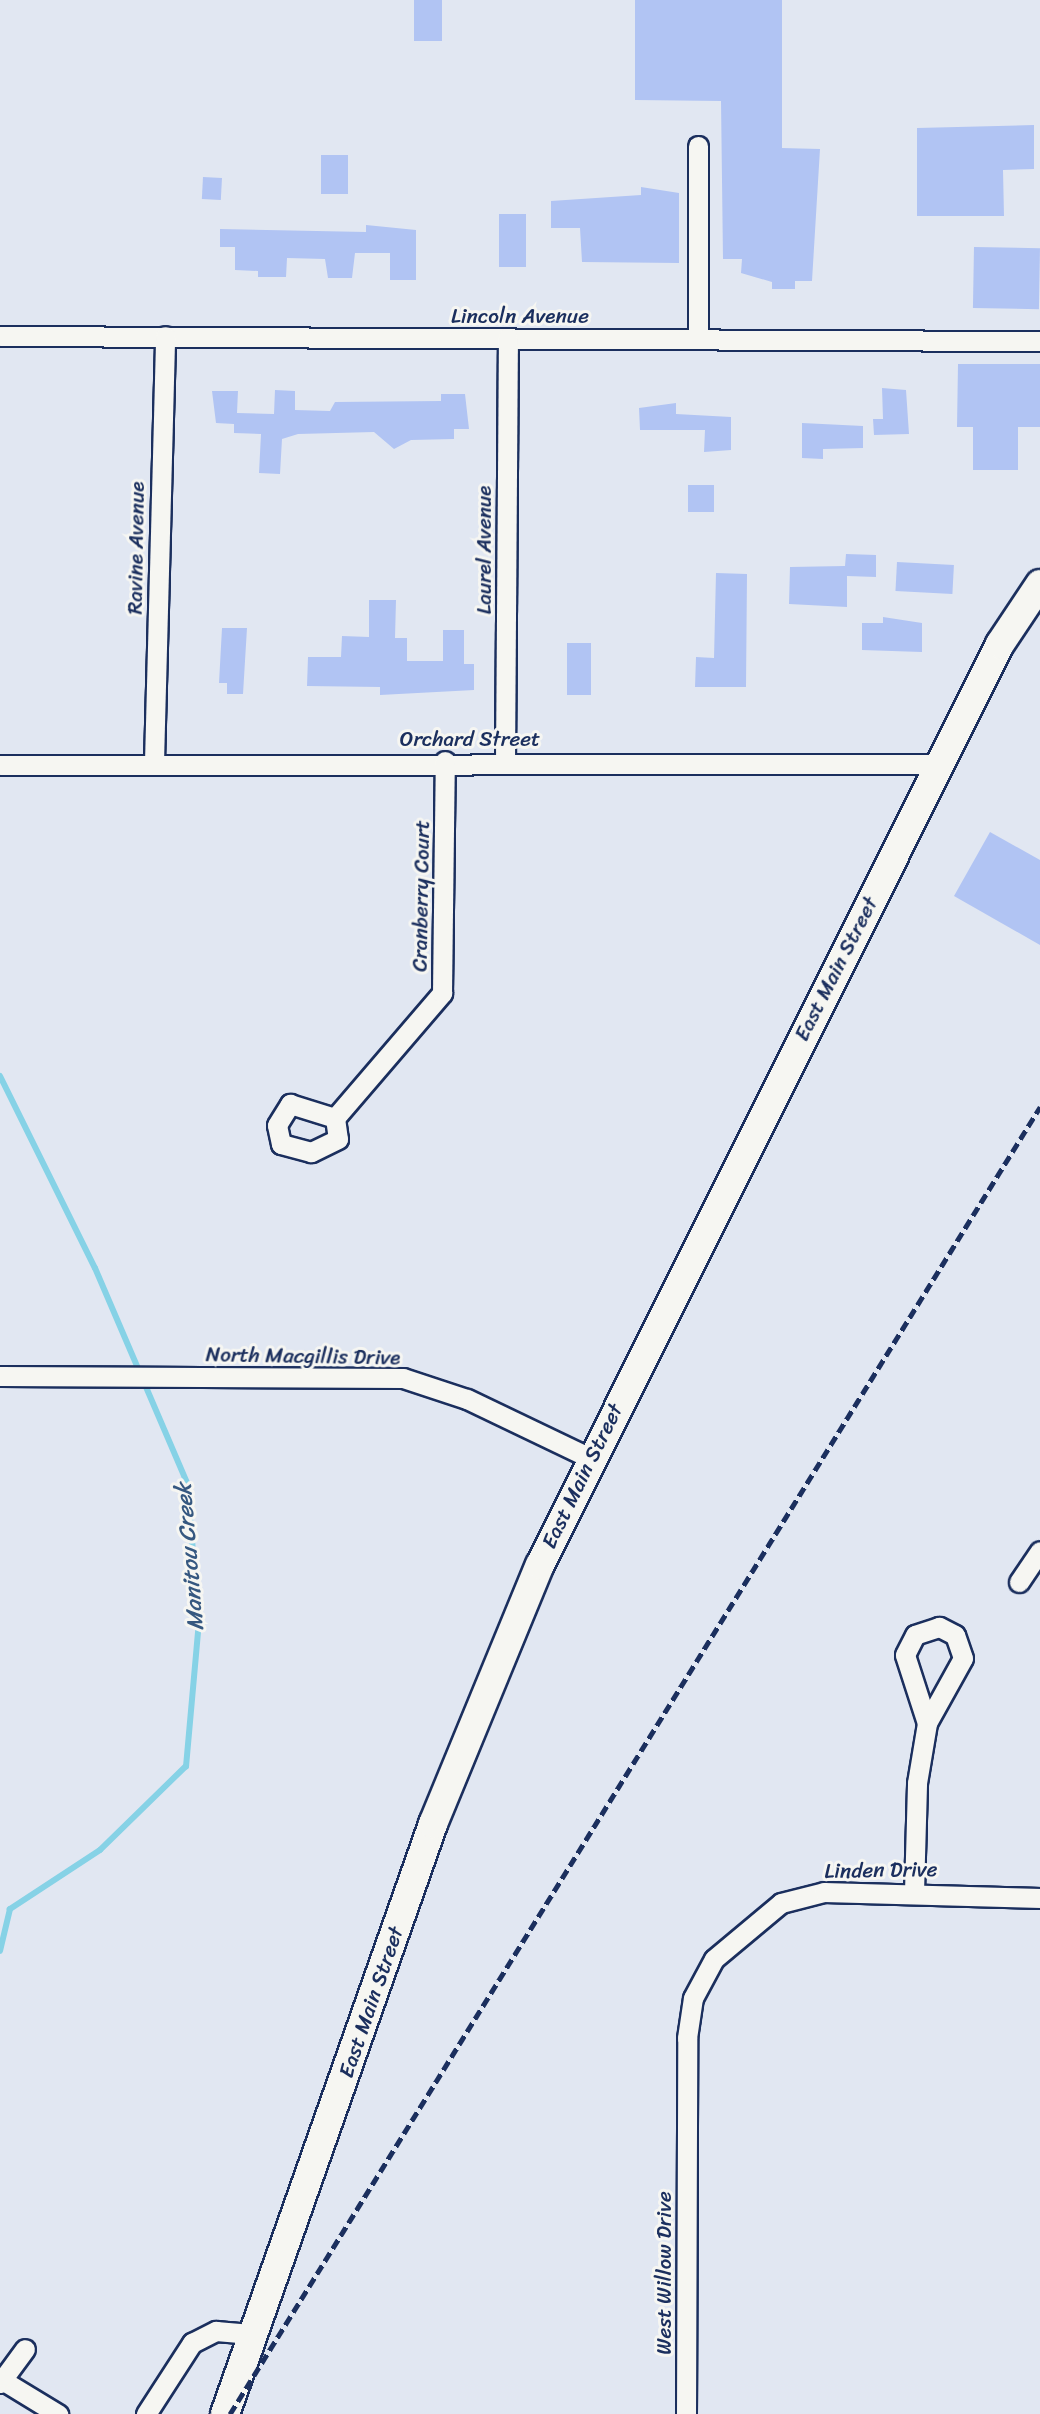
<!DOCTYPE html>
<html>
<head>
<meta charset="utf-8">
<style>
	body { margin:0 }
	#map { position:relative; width:1040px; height:2414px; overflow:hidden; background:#e1e7f2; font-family:Sriracha,sans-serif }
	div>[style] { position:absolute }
	.stream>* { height:6px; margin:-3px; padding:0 3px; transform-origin:3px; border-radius:3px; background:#86d2e6 }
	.building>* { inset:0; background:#b1c4f3; transform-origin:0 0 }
	.roads { filter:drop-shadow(2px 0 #1b2f5e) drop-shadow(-2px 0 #1b2f5e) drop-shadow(0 2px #1b2f5e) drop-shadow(0 -2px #1b2f5e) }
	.minor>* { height:19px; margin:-9.5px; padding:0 9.5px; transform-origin:9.5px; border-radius:9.5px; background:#f6f6f2 }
	.secondary>* { height:28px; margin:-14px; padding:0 14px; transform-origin:14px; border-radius:14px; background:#f6f6f2 }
	.rail>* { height:5px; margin-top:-2.5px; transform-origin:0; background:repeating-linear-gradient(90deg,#1b2f5e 0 10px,transparent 0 15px) }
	span { translate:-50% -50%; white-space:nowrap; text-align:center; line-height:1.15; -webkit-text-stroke:6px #f6f6f2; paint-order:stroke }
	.street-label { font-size:21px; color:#1b2f5e }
	.water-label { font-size:23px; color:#365880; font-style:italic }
</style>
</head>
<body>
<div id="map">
	<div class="stream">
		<i style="left:0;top:1076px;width:214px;rotate:63.7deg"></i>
		<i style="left:95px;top:1268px;width:234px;rotate:66.8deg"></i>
		<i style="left:187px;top:1483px;width:139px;rotate:85deg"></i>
		<i style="left:199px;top:1621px;width:146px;rotate:95.1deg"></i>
		<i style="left:186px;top:1766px;width:120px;rotate:135.7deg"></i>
		<i style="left:100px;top:1850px;width:108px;rotate:146.8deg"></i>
		<i style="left:10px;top:1909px;width:43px;rotate:103.4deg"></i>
	</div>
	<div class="building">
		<i style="left:414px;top:0;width:28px;height:41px"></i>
		<i style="clip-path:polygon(635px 0,782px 0,782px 148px,820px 149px,812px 281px,795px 281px,795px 289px,772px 289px,772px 282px,741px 273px,742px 259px,723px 259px,721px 101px,635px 100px)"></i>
		<i style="clip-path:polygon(1034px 125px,1034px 169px,1003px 170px,1004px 216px,917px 216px,917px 128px)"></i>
		<i style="left:321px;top:155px;width:27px;height:39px"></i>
		<i style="left:203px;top:177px;width:19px;height:22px;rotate:3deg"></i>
		<i style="clip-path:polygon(641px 187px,679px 193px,679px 263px,582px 262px,580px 228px,551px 228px,551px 201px,641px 195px)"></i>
		<i style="left:499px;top:214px;width:27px;height:53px"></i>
		<i style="clip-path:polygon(366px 225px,416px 230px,416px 280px,390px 280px,390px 253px,355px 253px,352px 278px,328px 278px,325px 259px,287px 258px,286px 277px,258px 277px,258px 271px,235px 270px,235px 247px,220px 247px,220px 229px,366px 232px)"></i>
		<i style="left:974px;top:247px;width:66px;height:61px;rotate:1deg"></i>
		<i style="clip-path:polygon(958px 364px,1040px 364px,1040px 427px,1018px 427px,1018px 470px,973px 470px,973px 427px,957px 427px)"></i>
		<i style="clip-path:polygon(882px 388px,906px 390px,909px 434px,874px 435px,873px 419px,883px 419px)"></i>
		<i style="clip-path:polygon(275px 390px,295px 391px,295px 410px,330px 411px,335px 402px,441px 401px,441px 394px,465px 394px,469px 429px,454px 429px,454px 439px,411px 440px,394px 449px,374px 432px,298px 434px,282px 439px,280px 474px,259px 473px,261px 434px,234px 433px,234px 424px,216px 423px,212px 391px,238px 391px,237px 413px,274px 414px)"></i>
		<i style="clip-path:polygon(676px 403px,676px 414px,731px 417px,731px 450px,704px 452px,705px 430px,640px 430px,639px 408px)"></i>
		<i style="clip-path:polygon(802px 423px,863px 426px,863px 448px,823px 449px,823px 459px,802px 458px)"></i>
		<i style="left:688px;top:485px;width:26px;height:27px"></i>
		<i style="clip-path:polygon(846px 554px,876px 555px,876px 577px,847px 576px,847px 607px,789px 604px,790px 567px,845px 566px)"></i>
		<i style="left:897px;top:562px;width:57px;height:29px;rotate:3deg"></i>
		<i style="clip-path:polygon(716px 573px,747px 574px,746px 687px,695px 687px,696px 657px,714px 658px)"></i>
		<i style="clip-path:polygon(369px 600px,396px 600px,395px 638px,407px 638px,407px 661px,443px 661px,443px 630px,464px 630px,464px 664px,474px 664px,474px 690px,380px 695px,380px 687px,307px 686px,308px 657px,341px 657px,342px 636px,369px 637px)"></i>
		<i style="clip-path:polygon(883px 617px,922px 623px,922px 652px,862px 650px,862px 623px,883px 623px)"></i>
		<i style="clip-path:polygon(222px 628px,247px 628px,243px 694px,227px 694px,227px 683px,219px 683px)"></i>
		<i style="left:567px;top:643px;width:24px;height:52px"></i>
		<i style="clip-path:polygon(990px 832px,1040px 860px,1040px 945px,954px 896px)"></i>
	</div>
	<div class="roads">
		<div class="minor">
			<i style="left:698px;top:146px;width:193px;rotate:90deg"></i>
			<i style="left:0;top:336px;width:1040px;rotate:0.28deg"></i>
			<i style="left:505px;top:761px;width:423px;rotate:-89.6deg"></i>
			<i style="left:154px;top:762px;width:426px;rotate:-88.5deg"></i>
			<i style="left:0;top:765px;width:939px;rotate:-0.06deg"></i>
			<i style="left:290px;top:1104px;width:47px;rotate:17.3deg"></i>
			<i style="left:335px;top:1118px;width:21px;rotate:82deg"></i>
			<i style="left:338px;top:1139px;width:30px;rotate:154deg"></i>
			<i style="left:311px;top:1152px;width:31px;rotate:-165deg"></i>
			<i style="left:281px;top:1144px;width:19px;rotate:-102deg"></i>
			<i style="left:277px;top:1125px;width:25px;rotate:-58deg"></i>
			<i style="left:335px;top:1118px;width:165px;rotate:-49.4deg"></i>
			<i style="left:442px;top:993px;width:232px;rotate:-89.3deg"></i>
			<i style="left:0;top:1376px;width:403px;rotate:0.3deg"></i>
			<i style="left:403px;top:1378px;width:67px;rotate:18.2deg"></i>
			<i style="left:467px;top:1399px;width:136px;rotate:25.6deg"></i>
			<i style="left:1019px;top:1582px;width:37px;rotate:-56deg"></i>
			<i style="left:914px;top:1892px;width:109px;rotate:-88.4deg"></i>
			<i style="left:917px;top:1783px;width:61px;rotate:-80.5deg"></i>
			<i style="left:927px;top:1723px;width:74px;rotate:-61deg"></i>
			<i style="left:963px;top:1658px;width:24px;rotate:-109deg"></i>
			<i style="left:955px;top:1635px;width:18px;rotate:-153deg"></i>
			<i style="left:939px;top:1627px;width:25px;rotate:162deg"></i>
			<i style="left:915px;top:1635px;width:22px;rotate:117deg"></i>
			<i style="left:905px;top:1655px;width:71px;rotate:72.1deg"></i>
			<i style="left:2px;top:2380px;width:66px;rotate:31.3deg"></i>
			<i style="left:0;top:2383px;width:42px;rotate:-53.7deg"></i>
			<i style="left:146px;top:2414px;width:85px;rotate:-57.1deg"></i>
			<i style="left:192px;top:2343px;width:27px;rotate:-27deg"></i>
			<i style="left:216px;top:2331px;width:38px;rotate:5deg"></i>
			<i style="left:686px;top:2414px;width:376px;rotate:-89.8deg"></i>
			<i style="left:687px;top:2038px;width:40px;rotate:-81.5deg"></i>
			<i style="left:693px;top:1998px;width:44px;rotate:-61.7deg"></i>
			<i style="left:714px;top:1959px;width:87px;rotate:-39.9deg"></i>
			<i style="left:781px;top:1903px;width:44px;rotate:-14.3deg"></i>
			<i style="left:824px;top:1892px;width:216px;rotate:1.6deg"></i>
		</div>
		<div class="secondary">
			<i style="left:225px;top:2414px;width:626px;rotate:-70.58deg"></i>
			<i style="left:433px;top:1824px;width:280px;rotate:-67.6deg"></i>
			<i style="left:540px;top:1565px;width:1029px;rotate:-63.46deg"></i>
			<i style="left:1000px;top:644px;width:72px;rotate:-56.3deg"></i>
		</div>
	</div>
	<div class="rail">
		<i style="left:230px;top:2414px;width:1538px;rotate:-58.21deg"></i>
	</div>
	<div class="street-label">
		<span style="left:520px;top:316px">Lincoln Avenue</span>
		<span style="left:136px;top:548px;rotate:-89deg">Ravine Avenue</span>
		<span style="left:484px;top:550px;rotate:-90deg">Laurel Avenue</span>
		<span style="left:470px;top:739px">Orchard Street</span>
		<span style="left:421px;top:896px;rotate:-89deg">Cranberry Court</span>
		<span style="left:836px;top:969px;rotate:-63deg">East Main Street</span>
		<span style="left:303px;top:1356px;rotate:1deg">North Macgillis Drive</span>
		<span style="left:582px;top:1476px;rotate:-64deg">East Main Street</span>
		<span style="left:881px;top:1870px;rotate:-1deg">Linden Drive</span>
		<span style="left:371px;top:2002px;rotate:-71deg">East Main Street</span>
		<span style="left:664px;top:2273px;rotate:-90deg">West Willow Drive</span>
	</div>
	<div class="water-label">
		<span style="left:190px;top:1557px;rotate:-95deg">Manitou Creek</span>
	</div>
</div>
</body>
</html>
